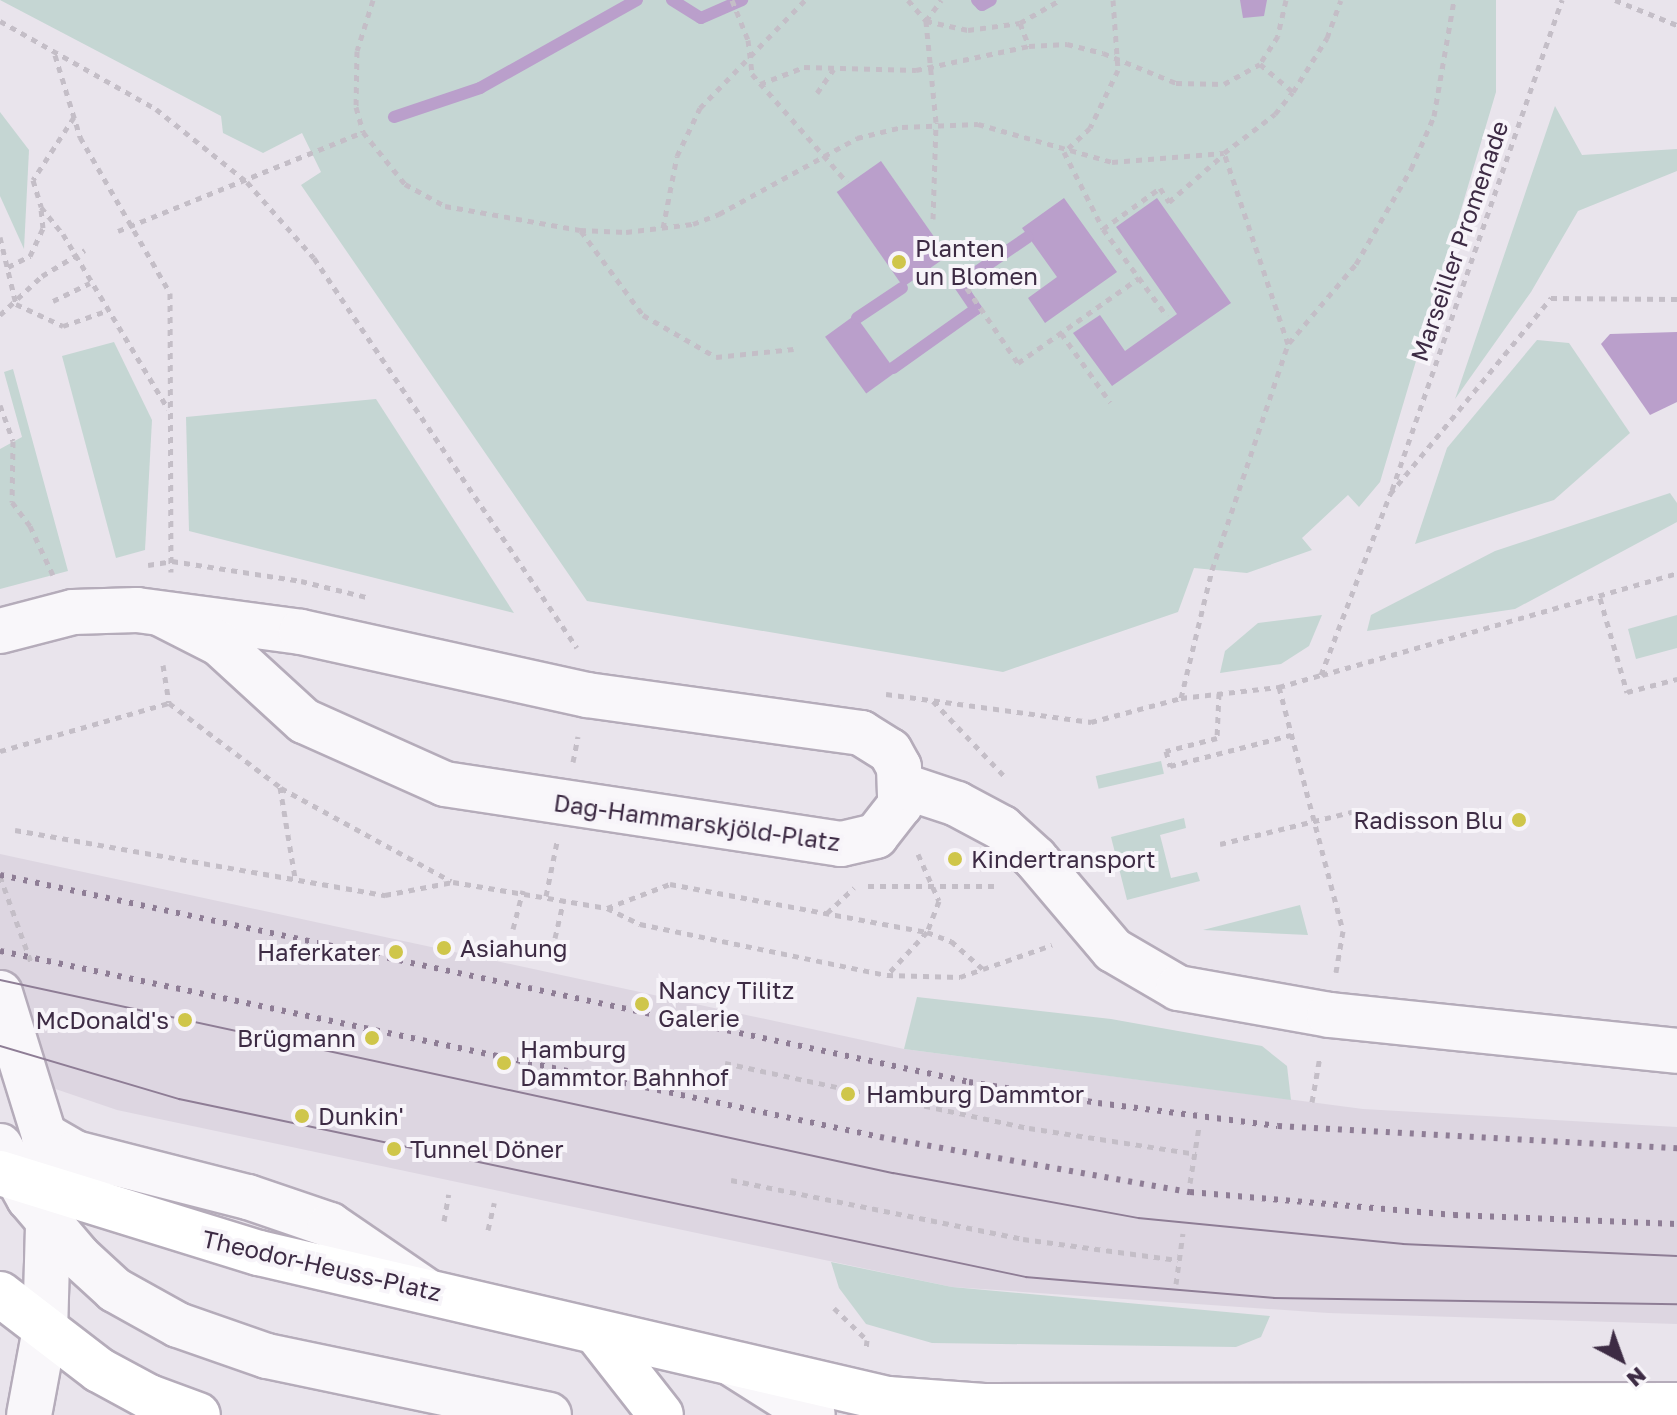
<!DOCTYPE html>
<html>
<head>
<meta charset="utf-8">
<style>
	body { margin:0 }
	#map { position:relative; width:1677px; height:1415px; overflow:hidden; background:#e9e4ec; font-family:"Golos Text",sans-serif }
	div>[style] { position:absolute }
	.built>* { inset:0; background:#ddd6e1 }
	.green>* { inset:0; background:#c5d6d3; transform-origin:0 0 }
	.water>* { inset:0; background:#ba9fcb; transform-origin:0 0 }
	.stream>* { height:12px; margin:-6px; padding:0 6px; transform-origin:6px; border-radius:6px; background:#ba9fcb }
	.path>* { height:5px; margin-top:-2.5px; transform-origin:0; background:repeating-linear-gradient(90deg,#c4bec7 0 6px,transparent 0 12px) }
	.roads { filter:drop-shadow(2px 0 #b5acba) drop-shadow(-2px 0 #b5acba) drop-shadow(0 2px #b5acba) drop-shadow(0 -2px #b5acba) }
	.minor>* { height:44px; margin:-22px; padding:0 22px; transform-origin:22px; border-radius:22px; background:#f9f7fa }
	.major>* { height:44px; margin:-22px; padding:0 22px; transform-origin:22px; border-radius:22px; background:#fff }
	.tram>* { height:2px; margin:-1px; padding:0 1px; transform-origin:1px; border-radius:1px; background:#8e7d95 }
	.rail>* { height:6px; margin-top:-3px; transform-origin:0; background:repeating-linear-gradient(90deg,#8e7d95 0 4px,transparent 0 12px) }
	.dots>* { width:22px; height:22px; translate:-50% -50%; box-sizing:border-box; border:4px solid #f7f4f9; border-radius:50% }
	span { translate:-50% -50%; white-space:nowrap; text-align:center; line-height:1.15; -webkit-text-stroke:8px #f7f4f9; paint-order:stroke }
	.street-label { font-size:24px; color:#3d2b44 }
	.poi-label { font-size:24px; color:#3d2b44 }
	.left { translate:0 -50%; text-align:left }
	.right { translate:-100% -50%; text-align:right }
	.north { position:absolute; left:1581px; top:1319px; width:80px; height:80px; -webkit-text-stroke:6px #f7f4f9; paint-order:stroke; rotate:139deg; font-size:22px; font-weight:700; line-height:32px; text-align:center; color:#3d2b44 }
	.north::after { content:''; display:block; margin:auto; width:28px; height:36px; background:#3d2b44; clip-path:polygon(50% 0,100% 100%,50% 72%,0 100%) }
</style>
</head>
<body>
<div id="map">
	<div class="built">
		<i style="clip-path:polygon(0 854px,904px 1049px,1363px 1109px,1677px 1127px,1677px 1324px,1328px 1313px,952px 1287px,117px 1110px,0 1070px)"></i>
	</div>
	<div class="green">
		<i style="clip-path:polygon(0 0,1496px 0,1496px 92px,1380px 482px,1359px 507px,1348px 495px,1302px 538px,1312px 550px,1247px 573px,1194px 568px,1178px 612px,1003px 672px,587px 601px,301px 185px,321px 172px,302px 133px,263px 153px,223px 133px,221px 116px)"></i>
		<i style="clip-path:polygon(1555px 106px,1582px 155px,1677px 149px,1677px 171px,1578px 211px,1531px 292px,1455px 399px)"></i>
		<i style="clip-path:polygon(0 112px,29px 150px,24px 249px,0 196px)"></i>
		<i style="clip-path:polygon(1537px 340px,1569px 343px,1630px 433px,1554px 500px,1415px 544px,1447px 448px)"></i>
		<i style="clip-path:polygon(114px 342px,152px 420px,145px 550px,116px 558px,62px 356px)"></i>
		<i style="clip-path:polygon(13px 369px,68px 571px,0 589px,0 449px,22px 437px,4px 372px)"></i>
		<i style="clip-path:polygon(376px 399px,514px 613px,189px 531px,186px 417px)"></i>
		<i style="clip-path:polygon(1670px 493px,1677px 503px,1677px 522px,1515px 609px,1367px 631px,1371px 615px,1495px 551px)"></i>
		<i style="clip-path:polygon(1322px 615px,1309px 646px,1281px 664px,1220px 673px,1225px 651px,1258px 623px)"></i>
		<i style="clip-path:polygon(1677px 615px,1677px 648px,1636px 659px,1628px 629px)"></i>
		<i style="left:1161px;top:761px;width:13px;height:67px;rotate:77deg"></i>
		<i style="clip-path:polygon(1184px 818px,1186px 828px,1160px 835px,1171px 878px,1197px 872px,1200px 881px,1127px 900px,1111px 837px)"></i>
		<i style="clip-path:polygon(1300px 905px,1308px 935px,1203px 930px)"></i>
		<i style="clip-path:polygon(917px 997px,1111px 1019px,1262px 1046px,1287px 1066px,1291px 1100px,904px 1049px)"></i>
		<i style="clip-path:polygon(831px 1262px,952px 1287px,1270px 1316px,1261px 1337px,1236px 1347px,932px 1343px,866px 1324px,839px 1288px)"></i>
	</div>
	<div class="water">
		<i style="clip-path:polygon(1240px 0,1267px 0,1264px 16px,1243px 18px)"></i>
		<i style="left:881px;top:161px;width:116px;height:54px;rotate:55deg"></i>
		<i style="clip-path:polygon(1064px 198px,1117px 272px,1045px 323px,1028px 298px,1057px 277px,1022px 228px)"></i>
		<i style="clip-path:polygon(1157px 198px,1231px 303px,1112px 386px,1073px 333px,1100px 315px,1125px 351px,1177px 314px,1116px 227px)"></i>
		<i style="left:855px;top:315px;width:70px;height:37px;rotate:54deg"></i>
		<i style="clip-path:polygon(1677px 332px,1677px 402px,1650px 415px,1601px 344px,1610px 334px)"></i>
	</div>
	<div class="stream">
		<i style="left:672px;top:0;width:34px;rotate:32deg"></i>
		<i style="left:701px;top:18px;width:45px;rotate:-23.7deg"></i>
		<i style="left:977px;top:0;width:7px;rotate:45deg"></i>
		<i style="left:982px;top:5px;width:10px;rotate:-29deg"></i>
		<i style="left:394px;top:117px;width:91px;rotate:-18.6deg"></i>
		<i style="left:480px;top:88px;width:180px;rotate:-29.3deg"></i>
		<i style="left:857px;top:318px;width:54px;rotate:-33.7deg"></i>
		<i style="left:893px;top:368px;width:102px;rotate:-35.4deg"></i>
		<i style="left:976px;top:309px;width:30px;rotate:-124deg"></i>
		<i style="left:959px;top:284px;width:83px;rotate:-34.3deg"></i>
	</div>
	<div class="path">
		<i style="left:373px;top:0;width:53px;rotate:107.4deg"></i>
		<i style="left:357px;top:51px;width:56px;rotate:91deg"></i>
		<i style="left:356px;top:107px;width:26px;rotate:74deg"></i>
		<i style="left:363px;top:132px;width:67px;rotate:51.1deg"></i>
		<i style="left:405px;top:184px;width:46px;rotate:28.8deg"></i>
		<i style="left:445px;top:206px;width:137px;rotate:10.1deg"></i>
		<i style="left:580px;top:230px;width:46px;rotate:2.5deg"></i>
		<i style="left:626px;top:232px;width:67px;rotate:-6.8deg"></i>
		<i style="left:693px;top:224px;width:28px;rotate:-21deg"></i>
		<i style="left:719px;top:214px;width:158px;rotate:-28.8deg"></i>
		<i style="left:857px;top:138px;width:46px;rotate:-13.7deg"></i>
		<i style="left:902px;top:127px;width:76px;rotate:-2.3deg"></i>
		<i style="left:978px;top:124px;width:139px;rotate:15.8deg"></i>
		<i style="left:1112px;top:162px;width:112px;rotate:-4.6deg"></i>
		<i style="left:1224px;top:153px;width:64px;rotate:-37.4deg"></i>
		<i style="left:1275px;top:114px;width:28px;rotate:-51deg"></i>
		<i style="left:1293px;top:92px;width:64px;rotate:-57.8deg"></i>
		<i style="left:1327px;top:38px;width:40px;rotate:-69.8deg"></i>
		<i style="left:732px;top:0;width:43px;rotate:68.2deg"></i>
		<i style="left:748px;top:40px;width:34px;rotate:83deg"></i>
		<i style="left:752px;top:74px;width:144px;rotate:48.7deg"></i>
		<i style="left:908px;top:0;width:28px;rotate:49deg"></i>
		<i style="left:926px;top:21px;width:43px;rotate:12.1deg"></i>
		<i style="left:968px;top:30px;width:52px;rotate:-7.7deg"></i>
		<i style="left:1020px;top:23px;width:25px;rotate:69deg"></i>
		<i style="left:1029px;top:46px;width:38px;rotate:-3deg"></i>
		<i style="left:1067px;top:44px;width:37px;rotate:14deg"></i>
		<i style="left:1103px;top:53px;width:79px;rotate:22.3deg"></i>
		<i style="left:1176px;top:83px;width:48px;rotate:1.2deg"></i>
		<i style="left:1224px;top:84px;width:41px;rotate:-29.1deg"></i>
		<i style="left:1113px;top:0;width:70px;rotate:85.9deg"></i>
		<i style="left:1118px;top:70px;width:64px;rotate:115.8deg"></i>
		<i style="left:1090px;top:128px;width:35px;rotate:137deg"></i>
		<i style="left:1064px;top:152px;width:86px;rotate:63.1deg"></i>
		<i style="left:1103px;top:229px;width:108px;rotate:53.7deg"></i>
		<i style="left:1286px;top:0;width:37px;rotate:103deg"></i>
		<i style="left:1278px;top:36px;width:33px;rotate:123deg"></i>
		<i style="left:1260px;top:64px;width:43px;rotate:40.3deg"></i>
		<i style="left:1615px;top:0;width:67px;rotate:22deg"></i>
		<i style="left:0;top:21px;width:179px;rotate:29.4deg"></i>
		<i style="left:156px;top:109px;width:117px;rotate:38.7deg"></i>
		<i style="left:247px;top:182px;width:101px;rotate:48.6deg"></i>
		<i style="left:314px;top:258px;width:470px;rotate:56deg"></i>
		<i style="left:1020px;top:23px;width:46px;rotate:-29.9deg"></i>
		<i style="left:55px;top:55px;width:86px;rotate:73deg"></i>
		<i style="left:80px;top:137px;width:180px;rotate:60deg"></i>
		<i style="left:170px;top:293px;width:279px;rotate:89.8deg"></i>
		<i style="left:760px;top:84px;width:47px;rotate:-21.1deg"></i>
		<i style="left:804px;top:67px;width:112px;rotate:1.5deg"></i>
		<i style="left:916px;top:70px;width:116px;rotate:-12deg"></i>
		<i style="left:817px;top:93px;width:29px;rotate:-55deg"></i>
		<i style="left:74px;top:117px;width:75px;rotate:123.1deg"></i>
		<i style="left:33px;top:180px;width:28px;rotate:73deg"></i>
		<i style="left:41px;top:207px;width:35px;rotate:51deg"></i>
		<i style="left:63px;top:234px;width:204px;rotate:59deg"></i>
		<i style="left:933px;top:219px;width:97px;rotate:-88.2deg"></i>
		<i style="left:936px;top:122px;width:101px;rotate:-95.7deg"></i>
		<i style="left:926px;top:21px;width:26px;rotate:-54deg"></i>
		<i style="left:663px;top:228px;width:73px;rotate:-79deg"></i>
		<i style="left:677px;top:156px;width:53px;rotate:-64.4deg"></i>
		<i style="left:700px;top:108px;width:151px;rotate:-45.8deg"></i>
		<i style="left:1103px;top:229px;width:70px;rotate:-35.7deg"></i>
		<i style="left:1160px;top:188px;width:17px;rotate:57deg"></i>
		<i style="left:1169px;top:202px;width:73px;rotate:-41.1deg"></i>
		<i style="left:118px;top:231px;width:264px;rotate:-22deg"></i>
		<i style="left:581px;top:231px;width:104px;rotate:53.6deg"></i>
		<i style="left:643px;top:315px;width:84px;rotate:29.9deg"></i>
		<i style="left:716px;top:357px;width:78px;rotate:-5.9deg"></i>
		<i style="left:0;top:237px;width:69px;rotate:76.6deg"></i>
		<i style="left:8px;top:267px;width:25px;rotate:-27deg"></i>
		<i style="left:30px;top:256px;width:31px;rotate:-65deg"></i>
		<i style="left:43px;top:228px;width:20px;rotate:-96deg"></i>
		<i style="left:960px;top:278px;width:103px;rotate:55.7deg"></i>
		<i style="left:1018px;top:363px;width:148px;rotate:-35.1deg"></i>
		<i style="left:53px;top:301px;width:41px;rotate:-25.9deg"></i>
		<i style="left:16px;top:304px;width:52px;rotate:25.1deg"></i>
		<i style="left:63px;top:326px;width:46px;rotate:-19.2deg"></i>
		<i style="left:0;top:315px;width:57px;rotate:-42.9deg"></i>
		<i style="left:42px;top:276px;width:50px;rotate:-31.2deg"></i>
		<i style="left:1061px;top:333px;width:85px;rotate:54.6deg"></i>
		<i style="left:1289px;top:343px;width:104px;rotate:-49.7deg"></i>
		<i style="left:1356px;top:264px;width:110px;rotate:-59.9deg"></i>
		<i style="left:1411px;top:169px;width:58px;rotate:-66.5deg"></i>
		<i style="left:1434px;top:116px;width:118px;rotate:-80.2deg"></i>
		<i style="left:0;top:405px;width:38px;rotate:70deg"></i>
		<i style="left:13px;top:441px;width:61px;rotate:90.9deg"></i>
		<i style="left:12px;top:502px;width:30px;rotate:53deg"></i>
		<i style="left:30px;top:526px;width:54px;rotate:64.9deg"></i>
		<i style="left:1392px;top:490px;width:519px;rotate:-70.87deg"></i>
		<i style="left:148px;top:565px;width:24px;rotate:-9deg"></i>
		<i style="left:172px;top:561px;width:131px;rotate:8.8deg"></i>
		<i style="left:301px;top:581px;width:71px;rotate:13.8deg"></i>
		<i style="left:1600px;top:598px;width:98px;rotate:74deg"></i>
		<i style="left:1627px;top:692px;width:52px;rotate:-14.6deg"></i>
		<i style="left:163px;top:665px;width:38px;rotate:81deg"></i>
		<i style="left:1322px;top:675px;width:369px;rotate:-16deg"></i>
		<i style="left:1279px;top:687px;width:252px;rotate:75.3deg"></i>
		<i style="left:1343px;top:931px;width:42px;rotate:99.7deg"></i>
		<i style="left:1219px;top:693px;width:45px;rotate:92.5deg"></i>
		<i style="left:1217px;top:738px;width:53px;rotate:165.7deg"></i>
		<i style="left:1166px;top:751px;width:16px;rotate:75deg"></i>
		<i style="left:1170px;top:766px;width:125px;rotate:-14.4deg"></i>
		<i style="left:886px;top:694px;width:207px;rotate:7.8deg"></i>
		<i style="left:1091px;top:722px;width:93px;rotate:-14.9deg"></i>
		<i style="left:1181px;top:698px;width:99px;rotate:-6.4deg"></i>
		<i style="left:1279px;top:687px;width:44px;rotate:-15.9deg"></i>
		<i style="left:1321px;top:675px;width:194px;rotate:-69.1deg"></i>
		<i style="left:1390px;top:494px;width:254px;rotate:-50.6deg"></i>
		<i style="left:1551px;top:298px;width:126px;rotate:0.5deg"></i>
		<i style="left:1181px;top:698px;width:132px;rotate:-76.4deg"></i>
		<i style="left:1212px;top:570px;width:238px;rotate:-71.4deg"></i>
		<i style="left:1288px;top:344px;width:201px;rotate:-108.5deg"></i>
		<i style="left:933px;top:701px;width:106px;rotate:46.5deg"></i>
		<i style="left:0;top:751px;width:176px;rotate:-15.9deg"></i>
		<i style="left:169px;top:703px;width:139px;rotate:37.1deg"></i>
		<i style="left:280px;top:787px;width:92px;rotate:80.6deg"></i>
		<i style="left:573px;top:762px;width:26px;rotate:-79deg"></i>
		<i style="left:281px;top:788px;width:194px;rotate:28.7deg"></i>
		<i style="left:15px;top:830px;width:376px;rotate:10deg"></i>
		<i style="left:385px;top:895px;width:69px;rotate:-10.8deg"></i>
		<i style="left:453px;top:882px;width:156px;rotate:9.6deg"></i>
		<i style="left:607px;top:908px;width:67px;rotate:-20.9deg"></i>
		<i style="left:670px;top:884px;width:261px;rotate:10.6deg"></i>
		<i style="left:927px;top:932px;width:59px;rotate:132.9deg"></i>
		<i style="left:1220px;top:844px;width:143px;rotate:-13.7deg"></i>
		<i style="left:918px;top:854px;width:51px;rotate:65.9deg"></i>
		<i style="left:939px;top:901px;width:33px;rotate:111deg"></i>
		<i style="left:927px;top:932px;width:26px;rotate:21deg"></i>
		<i style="left:951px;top:941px;width:43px;rotate:41.2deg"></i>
		<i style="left:983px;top:969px;width:73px;rotate:-19.2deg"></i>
		<i style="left:0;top:876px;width:91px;rotate:70.2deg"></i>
		<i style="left:868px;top:886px;width:130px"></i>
		<i style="left:546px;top:896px;width:55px;rotate:-78.5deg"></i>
		<i style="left:607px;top:908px;width:37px;rotate:26deg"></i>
		<i style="left:640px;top:924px;width:252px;rotate:11.7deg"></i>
		<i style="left:887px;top:975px;width:73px;rotate:1.6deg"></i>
		<i style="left:960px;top:977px;width:24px;rotate:-19deg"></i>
		<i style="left:827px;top:913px;width:37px;rotate:-43deg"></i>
		<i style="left:513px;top:929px;width:40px;rotate:-75.6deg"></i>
		<i style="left:555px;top:938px;width:39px;rotate:-77deg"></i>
		<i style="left:725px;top:1063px;width:311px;rotate:12.1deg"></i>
		<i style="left:1029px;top:1128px;width:169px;rotate:8.8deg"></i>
		<i style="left:1312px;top:1102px;width:47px;rotate:-80.1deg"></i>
		<i style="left:731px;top:1180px;width:298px;rotate:11.4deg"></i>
		<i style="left:1023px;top:1239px;width:156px;rotate:7.7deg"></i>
		<i style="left:1190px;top:1183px;width:57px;rotate:-80.9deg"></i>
		<i style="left:444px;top:1221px;width:27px;rotate:-80deg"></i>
		<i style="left:488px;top:1230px;width:28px;rotate:-77deg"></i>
		<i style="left:1176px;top:1284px;width:51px;rotate:-82.2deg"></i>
		<i style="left:834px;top:1308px;width:46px;rotate:44.1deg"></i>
		<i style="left:867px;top:1340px;width:10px;rotate:96deg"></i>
	</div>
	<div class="roads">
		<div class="minor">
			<i style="left:0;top:631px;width:75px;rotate:-14.6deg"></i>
			<i style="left:73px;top:612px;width:64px;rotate:-1.8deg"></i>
			<i style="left:137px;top:610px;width:165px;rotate:7.6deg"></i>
			<i style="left:301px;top:632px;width:293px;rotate:12.4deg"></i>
			<i style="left:587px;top:695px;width:277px;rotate:7.9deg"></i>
			<i style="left:861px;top:733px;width:34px;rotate:32deg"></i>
			<i style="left:890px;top:751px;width:18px;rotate:61deg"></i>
			<i style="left:899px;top:767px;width:38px;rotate:88deg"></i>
			<i style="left:900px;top:805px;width:39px;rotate:128deg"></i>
			<i style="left:876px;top:836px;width:36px;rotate:167deg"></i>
			<i style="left:841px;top:844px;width:401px;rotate:-171.4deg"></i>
			<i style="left:445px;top:784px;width:154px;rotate:-155.9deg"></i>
			<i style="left:304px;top:721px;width:114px;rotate:-137.5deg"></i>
			<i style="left:220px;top:644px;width:64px;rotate:-153deg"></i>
			<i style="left:903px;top:786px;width:57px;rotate:18.4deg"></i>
			<i style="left:957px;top:804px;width:51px;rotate:28.1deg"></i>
			<i style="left:1002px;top:828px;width:45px;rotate:42.3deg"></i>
			<i style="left:1035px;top:858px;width:121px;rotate:49.7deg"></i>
			<i style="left:1113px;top:950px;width:75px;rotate:30.3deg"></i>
			<i style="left:1178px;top:988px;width:153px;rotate:10.1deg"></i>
			<i style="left:1329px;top:1015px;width:350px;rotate:5.9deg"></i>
			<i style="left:0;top:993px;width:149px;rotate:72.8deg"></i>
			<i style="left:44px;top:1135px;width:55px;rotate:84.8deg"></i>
			<i style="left:49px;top:1190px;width:139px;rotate:91.6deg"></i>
			<i style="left:45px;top:1329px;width:87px;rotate:100.5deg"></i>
			<i style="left:44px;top:1135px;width:36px;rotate:30deg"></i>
			<i style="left:75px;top:1153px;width:179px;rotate:14.3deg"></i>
			<i style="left:248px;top:1197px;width:87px;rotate:18.9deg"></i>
			<i style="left:330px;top:1225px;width:115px;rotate:34.4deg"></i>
			<i style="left:0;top:1146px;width:60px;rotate:60.9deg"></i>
			<i style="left:29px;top:1198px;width:77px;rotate:49.7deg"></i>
			<i style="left:79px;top:1257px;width:49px;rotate:42.5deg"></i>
			<i style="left:115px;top:1290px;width:72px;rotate:29.1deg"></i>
			<i style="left:178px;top:1325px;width:94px;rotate:19.2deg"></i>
			<i style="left:267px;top:1356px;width:288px;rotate:11.8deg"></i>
			<i style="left:734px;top:1365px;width:93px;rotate:32.3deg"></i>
		</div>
		<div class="major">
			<i style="left:0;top:1173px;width:271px;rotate:17.2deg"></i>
			<i style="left:259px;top:1253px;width:646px;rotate:13.07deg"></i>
			<i style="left:888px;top:1399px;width:96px;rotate:4.2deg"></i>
			<i style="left:984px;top:1406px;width:693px;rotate:-0.08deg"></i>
			<i style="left:0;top:1294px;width:125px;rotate:37.5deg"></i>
			<i style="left:99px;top:1370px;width:57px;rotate:28.4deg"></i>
			<i style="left:149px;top:1397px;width:52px;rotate:20.2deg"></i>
			<i style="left:596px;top:1332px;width:105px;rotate:51.9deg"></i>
		</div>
	</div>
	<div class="tram">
		<i style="left:0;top:980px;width:914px;rotate:12.2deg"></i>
		<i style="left:893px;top:1173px;width:250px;rotate:10.4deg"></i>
		<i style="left:1139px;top:1218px;width:265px;rotate:5.6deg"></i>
		<i style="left:1403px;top:1244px;width:274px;rotate:2.5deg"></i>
		<i style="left:0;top:1046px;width:187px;rotate:16.5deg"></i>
		<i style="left:179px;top:1099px;width:866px;rotate:11.87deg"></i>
		<i style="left:1026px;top:1277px;width:249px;rotate:4.8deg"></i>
		<i style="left:1274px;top:1298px;width:403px;rotate:0.9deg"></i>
	</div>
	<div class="rail">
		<i style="left:0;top:875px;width:991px;rotate:12.06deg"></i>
		<i style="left:969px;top:1082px;width:131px;rotate:9.2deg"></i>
		<i style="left:1098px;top:1103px;width:181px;rotate:7.3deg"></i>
		<i style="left:1278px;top:1126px;width:400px;rotate:3.2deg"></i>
		<i style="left:0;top:951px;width:899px;rotate:11.93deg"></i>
		<i style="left:880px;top:1137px;width:315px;rotate:10.1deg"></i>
		<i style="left:1190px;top:1192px;width:265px;rotate:5deg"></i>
		<i style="left:1454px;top:1215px;width:223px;rotate:2.3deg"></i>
	</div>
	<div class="dots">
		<i style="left:899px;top:262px;background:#cfc64a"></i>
		<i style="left:1519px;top:820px;background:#cfc64a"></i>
		<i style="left:955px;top:859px;background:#cfc64a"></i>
		<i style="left:444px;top:948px;background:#cfc64a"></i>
		<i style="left:396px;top:952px;background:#cfc64a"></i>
		<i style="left:642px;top:1004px;background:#cfc64a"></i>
		<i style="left:185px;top:1020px;background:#cfc64a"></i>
		<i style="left:372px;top:1038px;background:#cfc64a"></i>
		<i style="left:504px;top:1063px;background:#cfc64a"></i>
		<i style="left:848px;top:1094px;background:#cfc64a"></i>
		<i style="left:302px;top:1116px;background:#cfc64a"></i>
		<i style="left:394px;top:1149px;background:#cfc64a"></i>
	</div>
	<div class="street-label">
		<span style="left:1459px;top:241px;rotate:-71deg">Marseiller Promenade</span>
		<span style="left:697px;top:822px;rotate:8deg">Dag-Hammarskjöld-Platz</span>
		<span style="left:322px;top:1265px;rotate:13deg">Theodor-Heuss-Platz</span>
	</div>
	<div class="poi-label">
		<span class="left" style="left:915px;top:262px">Planten<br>un Blomen</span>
		<span class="right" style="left:1503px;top:820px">Radisson Blu</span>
		<span class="left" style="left:971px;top:859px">Kindertransport</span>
		<span class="left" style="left:460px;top:948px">Asiahung</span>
		<span class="right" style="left:380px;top:952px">Haferkater</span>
		<span class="left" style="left:658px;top:1004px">Nancy Tilitz<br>Galerie</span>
		<span class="right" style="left:169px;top:1020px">McDonald's</span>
		<span class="right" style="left:356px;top:1038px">Brügmann</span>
		<span class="left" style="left:520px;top:1063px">Hamburg<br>Dammtor Bahnhof</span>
		<span class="left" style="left:866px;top:1094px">Hamburg Dammtor</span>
		<span class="left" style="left:318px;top:1116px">Dunkin'</span>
		<span class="left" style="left:410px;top:1149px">Tunnel Döner</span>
	</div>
	<div class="north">N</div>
</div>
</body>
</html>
